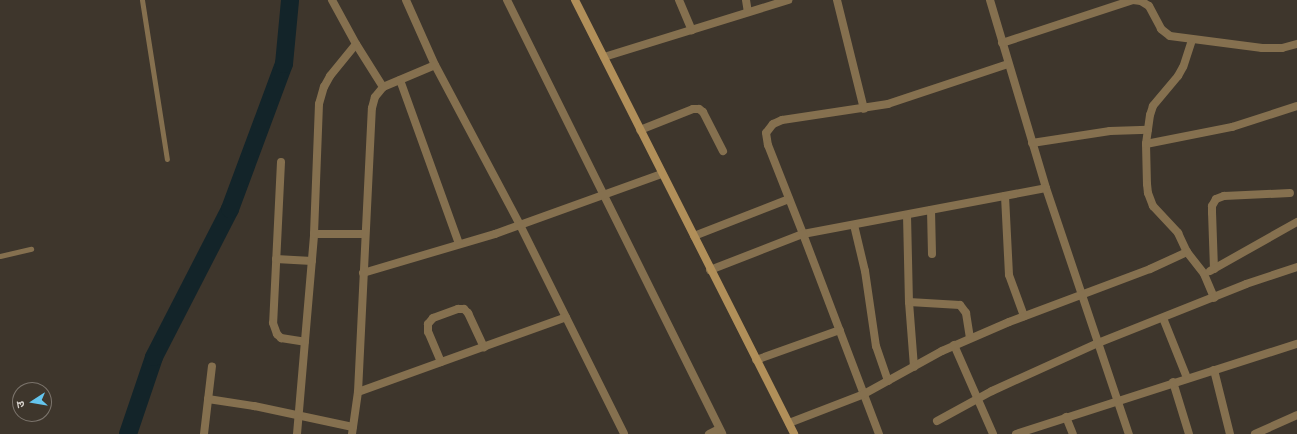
<!DOCTYPE html>
<html>
<head>
<meta charset="utf-8">
<style>
	body { margin:0 }
	#map { position:relative; width:1297px; height:434px; overflow:hidden; background:#3e362c; font-family:"Alegreya Sans","Noto Sans Devanagari",sans-serif }
	div>[style] { position:absolute }
	.river>* { height:18px; margin:-9px; padding:0 9px; transform-origin:9px; border-radius:9px; background:#132429 }
	.service>* { height:5px; margin:-2.5px; padding:0 2.5px; transform-origin:2.5px; border-radius:2.5px; background:#85704f }
	.minor>* { height:8px; margin:-4px; padding:0 4px; transform-origin:4px; border-radius:4px; background:#85704f }
	.secondary>* { height:8px; margin:-4px; padding:0 4px; transform-origin:4px; border-radius:4px; background:#b18f59 }
	span { translate:-50% -50%; white-space:nowrap; text-align:center; line-height:1.15; -webkit-text-stroke:3px #3e362c; paint-order:stroke }
	.north { position:absolute; left:12px; top:382px; width:40px; height:40px; box-sizing:border-box; background:#3e362c; border:1px solid #7b746c; border-radius:50%; rotate:258deg; font-size:11px; font-weight:700; line-height:16px; text-align:center; color:#d7d2cc }
	.north::after { content:''; display:block; margin:auto; width:14px; height:18px; background:#64c5ee; clip-path:polygon(50% 0,100% 100%,50% 72%,0 100%) }
</style>
</head>
<body>
<div id="map">
	<div class="river">
		<i style="left:128px;top:434px;width:81px;rotate:-71.3deg"></i>
		<i style="left:154px;top:357px;width:166px;rotate:-62.8deg"></i>
		<i style="left:230px;top:209px;width:155px;rotate:-69.6deg"></i>
		<i style="left:284px;top:64px;width:64px;rotate:-84.6deg"></i>
	</div>
	<div class="service">
		<i style="left:142px;top:0;width:161px;rotate:81.1deg"></i>
		<i style="left:0;top:256px;width:32px;rotate:-13deg"></i>
	</div>
	<div class="minor">
		<i style="left:332px;top:0;width:50px;rotate:61.4deg"></i>
		<i style="left:356px;top:44px;width:51px;rotate:57.9deg"></i>
		<i style="left:406px;top:0;width:71px;rotate:66deg"></i>
		<i style="left:435px;top:65px;width:181px;rotate:62deg"></i>
		<i style="left:520px;top:225px;width:233px;rotate:63.5deg"></i>
		<i style="left:507px;top:0;width:484px;rotate:63.6deg"></i>
		<i style="left:679px;top:0;width:33px;rotate:67deg"></i>
		<i style="left:746px;top:0;width:12px;rotate:81deg"></i>
		<i style="left:837px;top:0;width:112px;rotate:76.1deg"></i>
		<i style="left:990px;top:0;width:196px;rotate:73.4deg"></i>
		<i style="left:1046px;top:188px;width:260px;rotate:71.4deg"></i>
		<i style="left:1192px;top:40px;width:28px;rotate:108deg"></i>
		<i style="left:1183px;top:67px;width:10px;rotate:119deg"></i>
		<i style="left:1178px;top:76px;width:39px;rotate:130deg"></i>
		<i style="left:1153px;top:106px;width:9px;rotate:108deg"></i>
		<i style="left:1150px;top:115px;width:29px;rotate:98deg"></i>
		<i style="left:1146px;top:144px;width:40px;rotate:88.6deg"></i>
		<i style="left:1147px;top:184px;width:9px;rotate:84deg"></i>
		<i style="left:1148px;top:193px;width:14px;rotate:69deg"></i>
		<i style="left:1153px;top:206px;width:37px;rotate:47deg"></i>
		<i style="left:1178px;top:233px;width:21px;rotate:65deg"></i>
		<i style="left:1187px;top:252px;width:28px;rotate:52deg"></i>
		<i style="left:1204px;top:274px;width:26px;rotate:67deg"></i>
		<i style="left:1002px;top:43px;width:138px;rotate:-18.2deg"></i>
		<i style="left:1133px;top:0;width:8px;rotate:7deg"></i>
		<i style="left:1141px;top:1px;width:9px;rotate:32deg"></i>
		<i style="left:1149px;top:6px;width:26px;rotate:62deg"></i>
		<i style="left:1161px;top:29px;width:11px;rotate:38deg"></i>
		<i style="left:1170px;top:36px;width:93px;rotate:7.4deg"></i>
		<i style="left:1262px;top:48px;width:20px"></i>
		<i style="left:1282px;top:48px;width:16px;rotate:-15deg"></i>
		<i style="left:604px;top:57px;width:193px;rotate:-17.2deg"></i>
		<i style="left:1008px;top:64px;width:126px;rotate:161.6deg"></i>
		<i style="left:888px;top:104px;width:107px;rotate:171.4deg"></i>
		<i style="left:782px;top:120px;width:10px;rotate:156deg"></i>
		<i style="left:773px;top:124px;width:11px;rotate:128deg"></i>
		<i style="left:766px;top:133px;width:12px;rotate:81deg"></i>
		<i style="left:768px;top:145px;width:96px;rotate:68.5deg"></i>
		<i style="left:803px;top:234px;width:247px;rotate:-10.7deg"></i>
		<i style="left:400px;top:80px;width:174px;rotate:70.2deg"></i>
		<i style="left:640px;top:130px;width:57px;rotate:-21.6deg"></i>
		<i style="left:693px;top:109px;width:6px"></i>
		<i style="left:699px;top:109px;width:5px;rotate:37deg"></i>
		<i style="left:703px;top:112px;width:44px;rotate:62.9deg"></i>
		<i style="left:1032px;top:143px;width:79px;rotate:-8.7deg"></i>
		<i style="left:1110px;top:131px;width:38px;rotate:-2deg"></i>
		<i style="left:1146px;top:144px;width:88px;rotate:-11.2deg"></i>
		<i style="left:1232px;top:127px;width:68px;rotate:-17.9deg"></i>
		<i style="left:281px;top:162px;width:161px;rotate:92.8deg"></i>
		<i style="left:273px;top:323px;width:12px;rotate:70deg"></i>
		<i style="left:277px;top:334px;width:6px;rotate:45deg"></i>
		<i style="left:281px;top:338px;width:24px;rotate:9deg"></i>
		<i style="left:1005px;top:196px;width:79px;rotate:87.1deg"></i>
		<i style="left:1009px;top:275px;width:44px;rotate:69.9deg"></i>
		<i style="left:931px;top:210px;width:44px;rotate:88.7deg"></i>
		<i style="left:907px;top:215px;width:87px;rotate:88.7deg"></i>
		<i style="left:909px;top:302px;width:65px;rotate:85.6deg"></i>
		<i style="left:854px;top:225px;width:47px;rotate:76.6deg"></i>
		<i style="left:865px;top:271px;width:76px;rotate:81.7deg"></i>
		<i style="left:876px;top:346px;width:37px;rotate:71deg"></i>
		<i style="left:314px;top:234px;width:51px"></i>
		<i style="left:694px;top:236px;width:102px;rotate:-21.3deg"></i>
		<i style="left:276px;top:259px;width:36px;rotate:3deg"></i>
		<i style="left:1214px;top:269px;width:56px;rotate:-92deg"></i>
		<i style="left:1212px;top:213px;width:7px;rotate:-90deg"></i>
		<i style="left:1212px;top:206px;width:8px;rotate:-60deg"></i>
		<i style="left:1216px;top:199px;width:9px;rotate:-21deg"></i>
		<i style="left:1224px;top:196px;width:66px;rotate:-2.6deg"></i>
		<i style="left:710px;top:270px;width:100px;rotate:-21.2deg"></i>
		<i style="left:803px;top:234px;width:214px;rotate:69.2deg"></i>
		<i style="left:1210px;top:271px;width:100px;rotate:-29.4deg"></i>
		<i style="left:363px;top:273px;width:138px;rotate:-16.5deg"></i>
		<i style="left:495px;top:234px;width:177px;rotate:-19.8deg"></i>
		<i style="left:909px;top:302px;width:51px;rotate:3.4deg"></i>
		<i style="left:960px;top:305px;width:10px;rotate:53deg"></i>
		<i style="left:966px;top:313px;width:25px;rotate:81deg"></i>
		<i style="left:1163px;top:318px;width:65px;rotate:68.2deg"></i>
		<i style="left:954px;top:345px;width:97px;rotate:66.3deg"></i>
		<i style="left:756px;top:360px;width:89px;rotate:-19.7deg"></i>
		<i style="left:441px;top:362px;width:33px;rotate:-113deg"></i>
		<i style="left:428px;top:332px;width:8px;rotate:-90deg"></i>
		<i style="left:428px;top:324px;width:8px;rotate:-50deg"></i>
		<i style="left:433px;top:318px;width:27px;rotate:-20deg"></i>
		<i style="left:458px;top:309px;width:6px"></i>
		<i style="left:464px;top:309px;width:6px;rotate:45deg"></i>
		<i style="left:468px;top:313px;width:38px;rotate:65deg"></i>
		<i style="left:1214px;top:370px;width:66px;rotate:76deg"></i>
		<i style="left:1173px;top:382px;width:54px;rotate:72.9deg"></i>
		<i style="left:358px;top:392px;width:221px;rotate:-19.8deg"></i>
		<i style="left:208px;top:399px;width:47px;rotate:8.7deg"></i>
		<i style="left:254px;top:406px;width:101px;rotate:12deg"></i>
		<i style="left:1066px;top:417px;width:18px;rotate:68deg"></i>
		<i style="left:937px;top:421px;width:63px;rotate:-28.6deg"></i>
		<i style="left:992px;top:391px;width:116px;rotate:-24.4deg"></i>
		<i style="left:1098px;top:343px;width:159px;rotate:-21.7deg"></i>
		<i style="left:1246px;top:284px;width:54px;rotate:-18.4deg"></i>
		<i style="left:789px;top:423px;width:80px;rotate:-21.1deg"></i>
		<i style="left:864px;top:394px;width:89px;rotate:-28.9deg"></i>
		<i style="left:942px;top:351px;width:73px;rotate:-23.4deg"></i>
		<i style="left:1009px;top:322px;width:151px;rotate:-20.6deg"></i>
		<i style="left:1150px;top:269px;width:41px;rotate:-24.7deg"></i>
		<i style="left:204px;top:434px;width:68px;rotate:-83.3deg"></i>
		<i style="left:297px;top:434px;width:201px;rotate:-85.1deg"></i>
		<i style="left:314px;top:234px;width:130px;rotate:-87.8deg"></i>
		<i style="left:319px;top:104px;width:18px;rotate:-74deg"></i>
		<i style="left:324px;top:87px;width:13px;rotate:-61deg"></i>
		<i style="left:330px;top:76px;width:41px;rotate:-50.9deg"></i>
		<i style="left:352px;top:434px;width:42px;rotate:-81.9deg"></i>
		<i style="left:358px;top:392px;width:284px;rotate:-87.2deg"></i>
		<i style="left:372px;top:108px;width:11px;rotate:-75deg"></i>
		<i style="left:375px;top:97px;width:13px;rotate:-51deg"></i>
		<i style="left:383px;top:87px;width:56px;rotate:-22.9deg"></i>
		<i style="left:709px;top:434px;width:11px;rotate:-27deg"></i>
		<i style="left:1016px;top:434px;width:295px;rotate:-17.8deg"></i>
		<i style="left:1255px;top:434px;width:46px;rotate:-24.3deg"></i>
	</div>
	<div class="secondary">
		<i style="left:575px;top:0;width:486px;rotate:63.2deg"></i>
	</div>
	<div class="north">उ</div>
</div>
</body>
</html>
